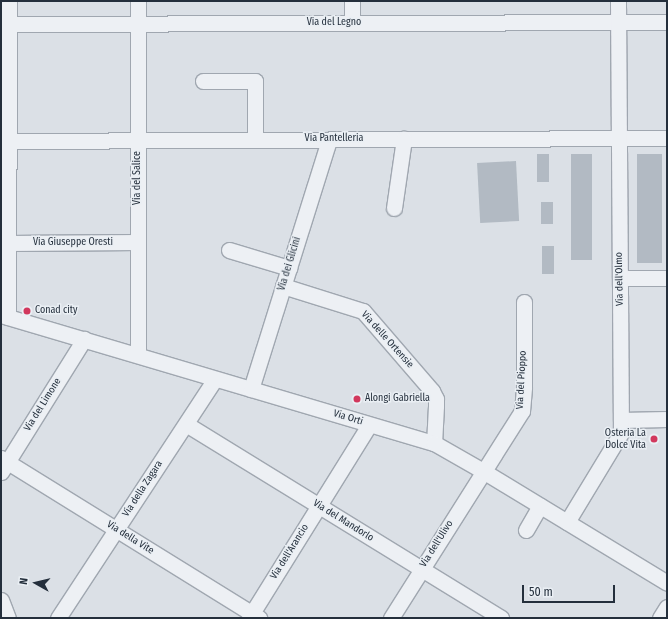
<!DOCTYPE html>
<html>
<head>
<meta charset="utf-8">
<style>
	body { margin:0 }
	#map { position:relative; width:668px; height:619px; overflow:hidden; background:#dbe0e6; font-family:"Fira Sans Condensed",sans-serif }
	div>[style] { position:absolute }
	.building>* { inset:0; background:#b2bac3; transform-origin:0 0 }
	.roads { filter:drop-shadow(1px 0 #a0a7b0) drop-shadow(-1px 0 #a0a7b0) drop-shadow(0 1px #a0a7b0) drop-shadow(0 -1px #a0a7b0) }
	.minor>* { height:15px; margin:-7.5px; padding:0 7.5px; transform-origin:7.5px; border-radius:7.5px; background:#edf0f4 }
	.dots>* { width:11px; height:11px; translate:-50% -50%; box-sizing:border-box; border:2px solid #eaeff4; border-radius:50% }
	span { translate:-50% -50%; white-space:nowrap; text-align:center; line-height:1.15; -webkit-text-stroke:3px #eaeff4; paint-order:stroke }
	.street-label { font-size:10px; color:#242f3c }
	.poi-label { font-size:10px; color:#242f3c }
	.left { translate:0 -50%; text-align:left }
	.right { translate:-100% -50%; text-align:right }
	.frame { position:absolute; inset:0; border:2px solid #242f3c; pointer-events:none }
	.north { position:absolute; left:16px; top:563px; width:40px; height:40px; -webkit-text-stroke:3px #eaeff4; paint-order:stroke; rotate:278deg; font-size:11px; font-weight:700; line-height:16px; text-align:center; color:#242f3c }
	.north::after { content:''; display:block; margin:auto; width:14px; height:18px; background:#242f3c; clip-path:polygon(50% 0,100% 100%,50% 72%,0 100%) }
	.scale { position:absolute; left:522px; top:585px; width:93px; height:18px; box-sizing:border-box; border:2px solid #242f3c; border-top:0; padding-left:5px; font-size:12px; line-height:14px; white-space:nowrap; color:#242f3c; -webkit-text-stroke:3px #eaeff4; paint-order:stroke }
</style>
</head>
<body>
<div id="map">
	<div class="building">
		<i style="left:537px;top:154px;width:12px;height:28px"></i>
		<i style="left:571px;top:154px;width:21px;height:106px"></i>
		<i style="left:637px;top:154px;width:25px;height:109px"></i>
		<i style="left:516px;top:161px;width:60px;height:39px;rotate:87deg"></i>
		<i style="left:541px;top:202px;width:12px;height:22px"></i>
		<i style="left:542px;top:246px;width:12px;height:28px"></i>
	</div>
	<div class="roads">
		<div class="minor">
			<i style="left:138px;top:1px;width:354px;rotate:90deg"></i>
			<i style="left:352px;top:1px;width:22px;rotate:90deg"></i>
			<i style="left:1px;top:24px;width:666px;rotate:-0.17deg"></i>
			<i style="left:203px;top:81px;width:52px"></i>
			<i style="left:255px;top:81px;width:59px;rotate:90deg"></i>
			<i style="left:1px;top:141px;width:666px;rotate:-0.26deg"></i>
			<i style="left:394px;top:208px;width:70px;rotate:-81.8deg"></i>
			<i style="left:8px;top:243px;width:130px;rotate:-0.4deg"></i>
			<i style="left:229px;top:250px;width:63px;rotate:16.7deg"></i>
			<i style="left:621px;top:278px;width:46px"></i>
			<i style="left:283px;top:286px;width:84px;rotate:17.4deg"></i>
			<i style="left:363px;top:311px;width:106px;rotate:49.2deg"></i>
			<i style="left:432px;top:391px;width:9px;rotate:63deg"></i>
			<i style="left:436px;top:399px;width:7px;rotate:90deg"></i>
			<i style="left:436px;top:406px;width:37px;rotate:93deg"></i>
			<i style="left:1px;top:315px;width:452px;rotate:16.5deg"></i>
			<i style="left:434px;top:443px;width:56px;rotate:29.7deg"></i>
			<i style="left:483px;top:471px;width:215px;rotate:31.3deg"></i>
			<i style="left:8px;top:317px;width:316px;rotate:-89.8deg"></i>
			<i style="left:251px;top:389px;width:261px;rotate:-72.6deg"></i>
			<i style="left:621px;top:420px;width:46px;rotate:-1.2deg"></i>
			<i style="left:186px;top:424px;width:370px;rotate:31.6deg"></i>
			<i style="left:1px;top:458px;width:304px;rotate:31.8deg"></i>
			<i style="left:1px;top:472px;width:157px;rotate:-58deg"></i>
			<i style="left:567px;top:522px;width:104px;rotate:-58.8deg"></i>
			<i style="left:621px;top:433px;width:432px;rotate:-90.4deg"></i>
			<i style="left:526px;top:530px;width:28px;rotate:-60deg"></i>
			<i style="left:1px;top:600px;width:19px;rotate:69deg"></i>
			<i style="left:58px;top:618px;width:286px;rotate:-56.7deg"></i>
			<i style="left:249px;top:618px;width:227px;rotate:-58.1deg"></i>
			<i style="left:391px;top:618px;width:245px;rotate:-57.7deg"></i>
			<i style="left:522px;top:411px;width:24px;rotate:-85deg"></i>
			<i style="left:524px;top:387px;width:85px;rotate:-90deg"></i>
			<i style="left:660px;top:618px;width:13px;rotate:-58deg"></i>
		</div>
	</div>
	<div class="dots">
		<i style="left:27px;top:311px;background:#d2385d"></i>
		<i style="left:357px;top:399px;background:#d2385d"></i>
		<i style="left:654px;top:439px;background:#d2385d"></i>
	</div>
	<div class="street-label">
		<span style="left:334px;top:23px">Via del Legno</span>
		<span style="left:334px;top:139px">Via Pantelleria</span>
		<span style="left:138px;top:178px;rotate:-90deg">Via del Salice</span>
		<span style="left:73px;top:243px">Via Giuseppe Oresti</span>
		<span style="left:290px;top:264px;rotate:-73deg">Via dei Glicini</span>
		<span style="left:620px;top:279px;rotate:-91deg">Via dell'Olmo</span>
		<span style="left:387px;top:340px;rotate:48deg">Via delle Ortensie</span>
		<span style="left:522px;top:380px;rotate:-87deg">Via del Pioppo</span>
		<span style="left:43px;top:405px;rotate:-58deg">Via del Limone</span>
		<span style="left:348px;top:418px;rotate:17deg">Via Orti</span>
		<span style="left:143px;top:489px;rotate:-57deg">Via della Zagara</span>
		<span style="left:343px;top:521px;rotate:32deg">Via del Mandorlo</span>
		<span style="left:130px;top:538px;rotate:32deg">Via della Vite</span>
		<span style="left:437px;top:544px;rotate:-58deg">Via dell'Ulivo</span>
		<span style="left:290px;top:552px;rotate:-58deg">Via dell'Arancio</span>
	</div>
	<div class="poi-label">
		<span class="left" style="left:35px;top:311px">Conad city</span>
		<span class="left" style="left:365px;top:399px">Alongi Gabriella</span>
		<span class="right" style="left:646px;top:439px">Osteria La<br>Dolce Vita</span>
	</div>
	<div class="frame"></div>
	<div class="north">N</div>
	<div class="scale">50 m</div>
</div>
</body>
</html>
